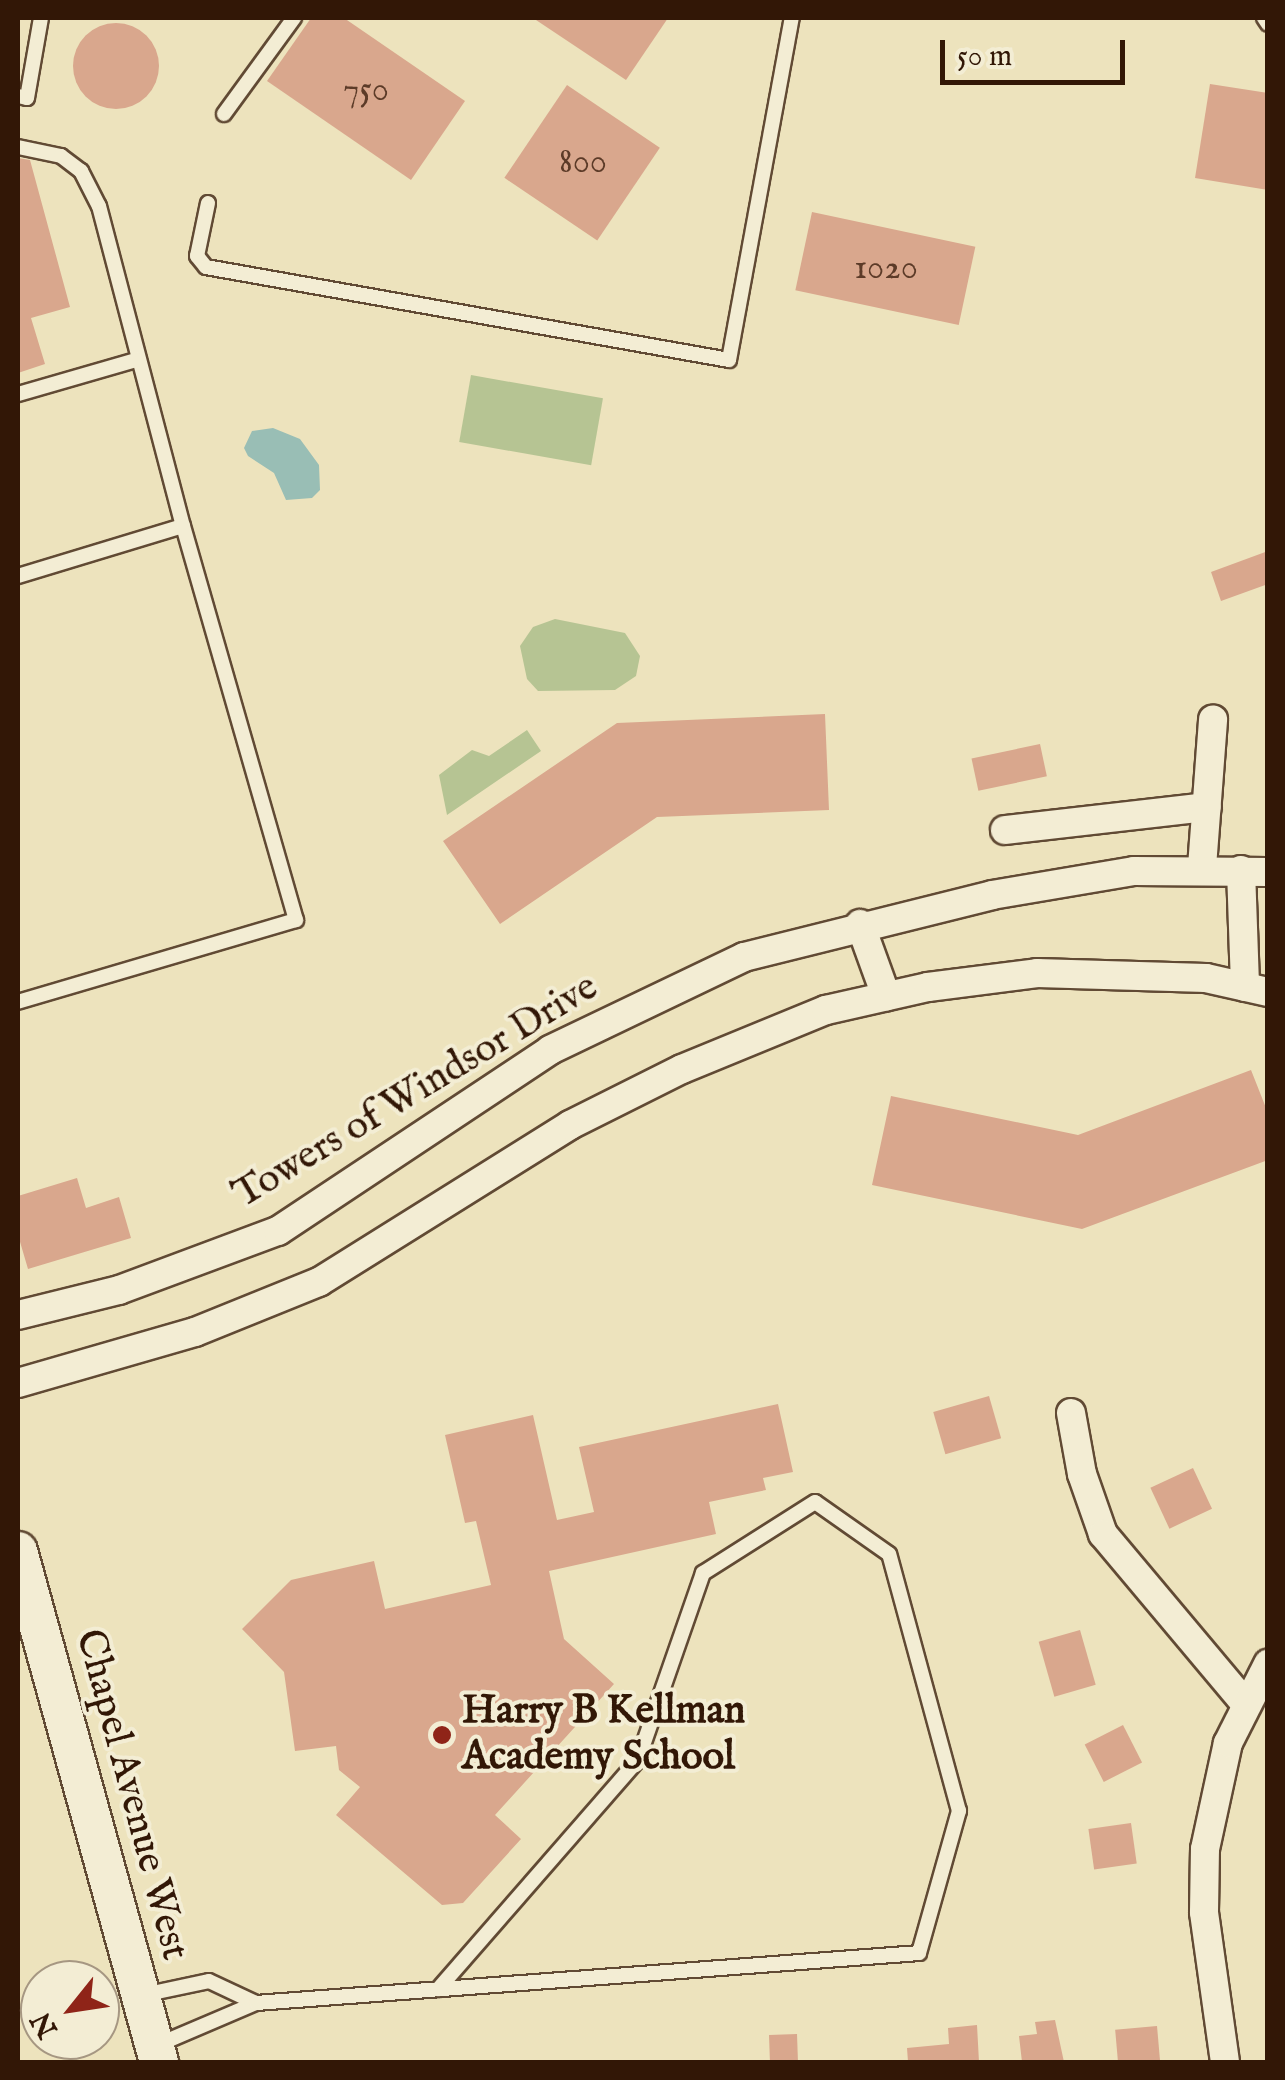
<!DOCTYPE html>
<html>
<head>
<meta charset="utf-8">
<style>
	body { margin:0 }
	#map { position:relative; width:1285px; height:2080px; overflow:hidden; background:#ede3bd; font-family:"IM FELL English",serif }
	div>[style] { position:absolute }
	.green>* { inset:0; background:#b6c493; transform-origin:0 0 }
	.water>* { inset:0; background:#99beb5 }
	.building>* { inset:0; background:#d9a78d; transform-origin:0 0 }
	.round { border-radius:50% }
	.roads { filter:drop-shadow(2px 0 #614a34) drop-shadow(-2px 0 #614a34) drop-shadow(0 2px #614a34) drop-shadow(0 -2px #614a34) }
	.service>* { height:14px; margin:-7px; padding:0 7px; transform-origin:7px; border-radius:7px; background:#f3edd4 }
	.minor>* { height:28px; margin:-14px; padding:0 14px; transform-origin:14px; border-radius:14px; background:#f3edd4 }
	.secondary>* { height:38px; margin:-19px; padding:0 19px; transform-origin:19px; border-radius:19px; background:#f3edd4 }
	.dots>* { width:28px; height:28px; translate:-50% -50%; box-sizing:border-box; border:5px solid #f3edd4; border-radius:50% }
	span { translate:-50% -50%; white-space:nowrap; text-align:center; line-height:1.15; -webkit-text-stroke:8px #f3edd4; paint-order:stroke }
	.number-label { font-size:35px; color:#5c3b28 }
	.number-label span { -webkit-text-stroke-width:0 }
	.street-label { font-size:40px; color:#321706 }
	.poi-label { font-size:40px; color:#321706; font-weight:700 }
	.left { translate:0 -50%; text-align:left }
	.frame { position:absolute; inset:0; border:20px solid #321706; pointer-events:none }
	.north { position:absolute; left:20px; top:1960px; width:100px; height:100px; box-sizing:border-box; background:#f3edd4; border:2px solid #a69782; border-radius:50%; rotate:240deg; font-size:28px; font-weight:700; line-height:40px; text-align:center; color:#321706 }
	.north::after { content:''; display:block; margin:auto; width:35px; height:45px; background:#8f2418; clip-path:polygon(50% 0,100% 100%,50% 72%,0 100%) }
	.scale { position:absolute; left:940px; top:40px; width:185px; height:45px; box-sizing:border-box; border:5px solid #321706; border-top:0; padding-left:12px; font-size:30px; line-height:35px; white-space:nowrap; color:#321706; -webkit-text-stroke:8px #f3edd4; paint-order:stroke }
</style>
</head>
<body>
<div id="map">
	<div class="green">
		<i style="left:471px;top:375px;width:134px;height:68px;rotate:10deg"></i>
		<i style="clip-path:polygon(555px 619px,625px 633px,640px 656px,636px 676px,615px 690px,538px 691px,527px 679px,520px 646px,533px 627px)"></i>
		<i style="clip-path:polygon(527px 730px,541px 751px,447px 815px,439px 775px,472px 750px,489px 756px)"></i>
	</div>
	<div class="water">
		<i style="clip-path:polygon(273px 428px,300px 439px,319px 465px,320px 490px,312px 498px,286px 500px,274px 473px,248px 456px,244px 448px,252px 431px)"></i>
	</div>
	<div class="building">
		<i style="clip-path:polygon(311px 18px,344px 18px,465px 101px,411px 180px,267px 81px)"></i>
		<i style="clip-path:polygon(533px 18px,668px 18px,626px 80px)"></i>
		<i class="round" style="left:73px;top:23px;width:86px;height:86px"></i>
		<i style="clip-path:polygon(1210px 84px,1268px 93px,1268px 190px,1195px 178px)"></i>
		<i style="left:567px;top:85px;width:112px;height:112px;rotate:34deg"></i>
		<i style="clip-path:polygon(18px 158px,30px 160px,70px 307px,31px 318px,45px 364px,18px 373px)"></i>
		<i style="left:812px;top:212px;width:167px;height:80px;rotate:12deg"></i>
		<i style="clip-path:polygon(1268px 551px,1268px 584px,1221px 601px,1211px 572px)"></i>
		<i style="clip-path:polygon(825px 714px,829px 810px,657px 817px,500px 924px,443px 841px,617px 723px)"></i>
		<i style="left:1040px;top:744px;width:33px;height:70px;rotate:78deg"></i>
		<i style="clip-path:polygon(1251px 1070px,1268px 1113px,1268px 1160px,1082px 1229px,872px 1185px,891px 1096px,1078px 1135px)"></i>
		<i style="clip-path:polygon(77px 1178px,86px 1208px,119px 1197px,131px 1238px,28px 1269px,18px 1235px,18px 1196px)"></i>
		<i style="left:989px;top:1396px;width:44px;height:58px;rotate:74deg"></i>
		<i style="clip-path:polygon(778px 1404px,793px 1472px,763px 1478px,766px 1490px,709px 1502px,716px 1534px,549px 1571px,564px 1639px,614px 1684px,495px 1815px,521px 1839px,463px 1903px,442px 1905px,336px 1815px,360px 1787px,339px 1770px,336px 1746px,295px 1751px,284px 1672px,242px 1629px,291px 1580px,374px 1561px,385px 1609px,491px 1585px,476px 1521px,465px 1523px,445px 1435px,533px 1415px,557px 1520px,594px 1512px,579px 1447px)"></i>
		<i style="left:1193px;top:1468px;width:45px;height:47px;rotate:65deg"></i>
		<i style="left:1080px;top:1630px;width:57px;height:43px;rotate:74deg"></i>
		<i style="left:1123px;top:1725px;width:42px;height:43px;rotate:63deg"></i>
		<i style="left:1131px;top:1823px;width:41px;height:43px;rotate:82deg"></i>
		<i style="clip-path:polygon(1055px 2020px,1064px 2062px,1022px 2062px,1019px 2036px,1037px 2034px,1035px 2022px)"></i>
		<i style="clip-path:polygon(977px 2025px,979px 2062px,908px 2062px,907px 2048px,949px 2044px,948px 2028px)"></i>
		<i style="left:1157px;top:2026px;width:36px;height:42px;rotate:85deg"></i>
		<i style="left:797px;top:2034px;width:28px;height:28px;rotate:88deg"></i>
	</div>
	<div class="roads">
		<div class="service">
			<i style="left:1264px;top:18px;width:7px;rotate:56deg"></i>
			<i style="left:18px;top:96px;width:9px;rotate:13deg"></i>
			<i style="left:27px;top:98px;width:81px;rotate:-80.1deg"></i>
			<i style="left:224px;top:114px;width:119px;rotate:-53.9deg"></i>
			<i style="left:18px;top:147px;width:44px;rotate:11.8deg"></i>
			<i style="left:61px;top:156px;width:25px;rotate:37deg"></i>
			<i style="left:81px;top:171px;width:39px;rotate:63deg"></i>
			<i style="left:99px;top:206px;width:331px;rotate:75.3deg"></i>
			<i style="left:208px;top:203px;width:54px;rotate:101.7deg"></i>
			<i style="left:197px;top:256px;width:14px;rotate:51deg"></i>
			<i style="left:206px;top:267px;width:531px;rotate:10.08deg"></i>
			<i style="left:729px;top:360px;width:348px;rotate:-79.6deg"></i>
			<i style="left:18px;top:394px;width:123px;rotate:-16.1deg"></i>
			<i style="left:18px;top:576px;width:172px;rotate:-16.9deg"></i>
			<i style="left:183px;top:526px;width:410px;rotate:74deg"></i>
			<i style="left:296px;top:920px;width:290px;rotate:163.6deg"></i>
			<i style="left:143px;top:1995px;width:67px;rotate:-12deg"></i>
			<i style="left:209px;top:1981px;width:52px;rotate:25.1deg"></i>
			<i style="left:155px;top:2046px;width:110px;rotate:-23.1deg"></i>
			<i style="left:256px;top:2003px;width:665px;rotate:-4.31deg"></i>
			<i style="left:919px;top:1953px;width:148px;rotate:-74.3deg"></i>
			<i style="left:959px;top:1811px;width:266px;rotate:-105.2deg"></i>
			<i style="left:889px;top:1554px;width:90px;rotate:-144.9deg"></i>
			<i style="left:815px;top:1502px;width:133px;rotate:147.6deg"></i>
			<i style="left:703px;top:1573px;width:198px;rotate:109.2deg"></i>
			<i style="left:638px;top:1760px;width:304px;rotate:131.1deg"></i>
		</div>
		<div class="minor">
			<i style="left:1005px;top:830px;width:203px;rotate:-6.5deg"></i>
			<i style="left:1202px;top:867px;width:148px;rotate:-85.7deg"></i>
			<i style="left:1241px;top:870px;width:117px;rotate:88deg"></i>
			<i style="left:860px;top:924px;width:77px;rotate:70.1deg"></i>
			<i style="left:18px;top:1315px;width:104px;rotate:-13.9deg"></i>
			<i style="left:119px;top:1290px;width:170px;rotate:-20.4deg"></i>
			<i style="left:278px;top:1231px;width:327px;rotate:-33.6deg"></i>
			<i style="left:550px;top:1050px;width:215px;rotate:-25.6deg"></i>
			<i style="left:744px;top:957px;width:256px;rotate:-14deg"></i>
			<i style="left:992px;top:895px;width:144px;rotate:-9.6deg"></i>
			<i style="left:1134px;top:871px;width:134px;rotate:0.4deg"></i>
			<i style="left:18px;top:1383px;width:184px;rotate:-16.1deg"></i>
			<i style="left:195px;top:1332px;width:134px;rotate:-22deg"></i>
			<i style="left:319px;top:1282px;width:296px;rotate:-32deg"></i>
			<i style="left:570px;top:1125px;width:125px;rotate:-26.6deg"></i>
			<i style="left:682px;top:1069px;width:156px;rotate:-22.3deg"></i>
			<i style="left:826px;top:1010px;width:105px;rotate:-12.7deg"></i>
			<i style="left:928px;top:987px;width:110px;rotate:-7.3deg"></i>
			<i style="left:1037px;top:973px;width:169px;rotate:1.7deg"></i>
			<i style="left:1206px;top:978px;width:64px;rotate:12.7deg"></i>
			<i style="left:1071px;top:1413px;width:62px;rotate:79.8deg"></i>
			<i style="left:1082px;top:1474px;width:64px;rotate:70.7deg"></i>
			<i style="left:1103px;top:1534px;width:221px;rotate:50deg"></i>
			<i style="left:1225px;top:2062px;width:151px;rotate:-98deg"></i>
			<i style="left:1204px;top:1912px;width:63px;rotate:-89.1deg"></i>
			<i style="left:1205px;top:1849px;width:108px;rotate:-77.8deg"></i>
			<i style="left:1228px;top:1743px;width:89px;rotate:-63.1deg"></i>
		</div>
		<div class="secondary">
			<i style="left:18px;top:1551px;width:530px;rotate:74.57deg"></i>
		</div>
	</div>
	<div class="dots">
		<i style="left:442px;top:1735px;background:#8f2418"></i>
	</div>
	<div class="number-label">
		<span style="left:366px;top:91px">750</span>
		<span style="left:583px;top:163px">800</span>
		<span style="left:886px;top:269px">1020</span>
	</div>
	<div class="street-label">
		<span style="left:416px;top:1092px;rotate:-31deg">Towers of Windsor Drive</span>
		<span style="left:131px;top:1795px;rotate:75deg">Chapel Avenue West</span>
	</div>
	<div class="poi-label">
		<span class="left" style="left:462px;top:1735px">Harry B Kellman<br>Academy School</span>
	</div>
	<div class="frame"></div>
	<div class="north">N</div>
	<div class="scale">50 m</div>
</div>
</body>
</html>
